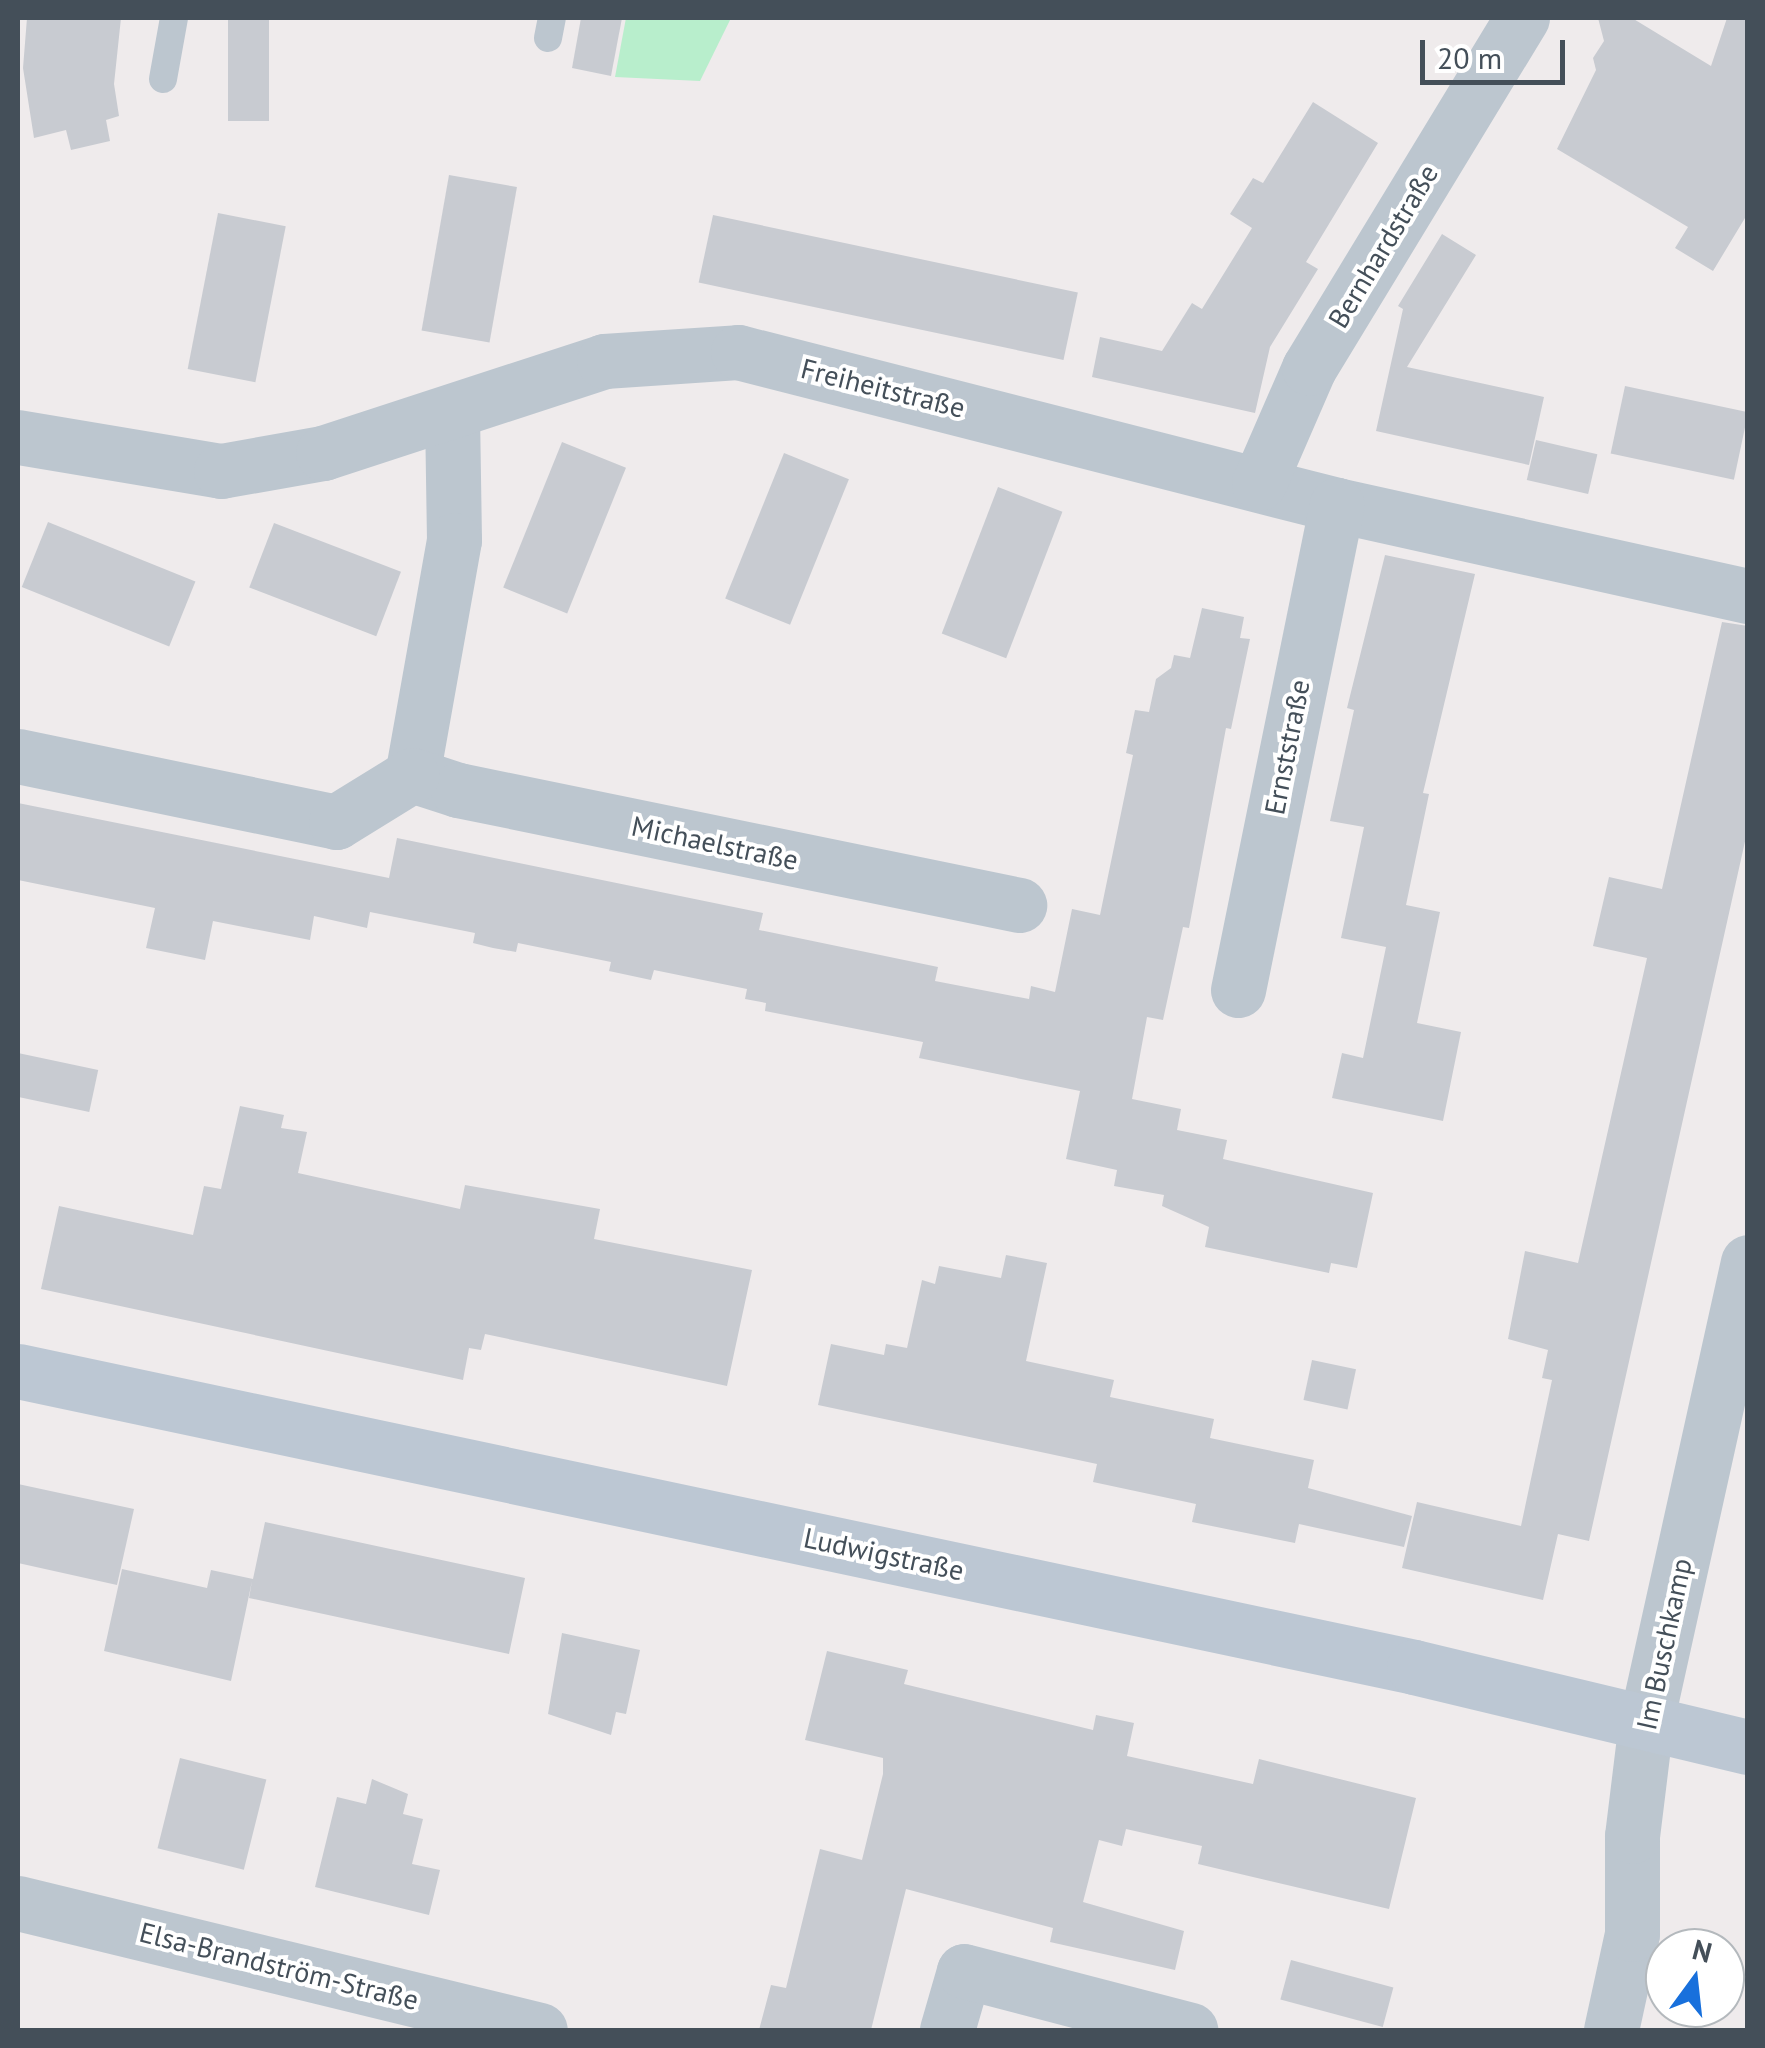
<!DOCTYPE html>
<html>
<head>
<meta charset="utf-8">
<style>
	body { margin:0 }
	#map { position:relative; width:1765px; height:2048px; overflow:hidden; background:#efebec; font-family:"PT Sans",sans-serif }
	div>[style] { position:absolute }
	.green>* { inset:0; background:#b8eecc }
	.building>* { inset:0; background:#c8cbd1; transform-origin:0 0 }
	.service>* { height:28px; margin:-14px; padding:0 14px; transform-origin:14px; border-radius:14px; background:#bcc6cf }
	.minor>* { height:55px; margin:-27.5px; padding:0 27.5px; transform-origin:27.5px; border-radius:27.5px; background:#bcc6cf }
	.secondary>* { height:55px; margin:-27.5px; padding:0 27.5px; transform-origin:27.5px; border-radius:27.5px; background:#bcc7d3 }
	span { translate:-50% -50%; white-space:nowrap; text-align:center; line-height:1.15; -webkit-text-stroke:8px #fff; paint-order:stroke }
	.street-label { font-size:28px; color:#444f59 }
	.frame { position:absolute; inset:0; border:20px solid #444f59; pointer-events:none }
	.north { position:absolute; left:1645px; top:1928px; width:100px; height:100px; box-sizing:border-box; background:#fff; border:2px solid #b4b9bd; border-radius:50%; rotate:15deg; font-size:28px; font-weight:700; line-height:40px; text-align:center; color:#444f59 }
	.north::after { content:''; display:block; margin:auto; width:35px; height:45px; background:#1870dc; clip-path:polygon(50% 0,100% 100%,50% 72%,0 100%) }
	.scale { position:absolute; left:1420px; top:40px; width:145px; height:45px; box-sizing:border-box; border:5px solid #444f59; border-top:0; padding-left:12px; font-size:30px; line-height:35px; white-space:nowrap; color:#444f59; -webkit-text-stroke:8px #fff; paint-order:stroke }
</style>
</head>
<body>
<div id="map">
	<div class="green">
		<i style="clip-path:polygon(626px 18px,731px 18px,700px 81px,615px 77px)"></i>
	</div>
	<div class="building">
		<i style="clip-path:polygon(27px 18px,121px 18px,114px 84px,119px 116px,106px 120px,110px 141px,71px 150px,66px 130px,34px 138px,23px 68px)"></i>
		<i style="left:228px;top:18px;width:41px;height:103px"></i>
		<i style="clip-path:polygon(581px 18px,622px 18px,611px 76px,572px 68px)"></i>
		<i style="clip-path:polygon(1598px 18px,1632px 18px,1711px 66px,1727px 18px,1748px 18px,1748px 213px,1713px 271px,1675px 248px,1688px 227px,1557px 149px,1596px 70px,1593px 58px,1604px 41px)"></i>
		<i style="clip-path:polygon(1313px 102px,1378px 143px,1306px 262px,1318px 269px,1270px 347px,1255px 413px,1092px 377px,1100px 337px,1162px 351px,1192px 303px,1202px 309px,1252px 228px,1230px 214px,1253px 178px,1263px 183px)"></i>
		<i style="left:449px;top:175px;width:69px;height:158px;rotate:10deg"></i>
		<i style="left:218px;top:213px;width:69px;height:159px;rotate:11deg"></i>
		<i style="left:713px;top:215px;width:373px;height:69px;rotate:12deg"></i>
		<i style="clip-path:polygon(1442px 234px,1476px 255px,1407px 367px,1544px 397px,1529px 465px,1376px 431px,1403px 309px,1398px 306px)"></i>
		<i style="left:1625px;top:386px;width:126px;height:69px;rotate:12deg"></i>
		<i style="left:1536px;top:440px;width:63px;height:41px;rotate:13deg"></i>
		<i style="left:562px;top:442px;width:69px;height:157px;rotate:22deg"></i>
		<i style="left:784px;top:453px;width:70px;height:157px;rotate:22deg"></i>
		<i style="left:998px;top:487px;width:69px;height:157px;rotate:21deg"></i>
		<i style="left:48px;top:522px;width:159px;height:70px;rotate:22deg"></i>
		<i style="left:274px;top:523px;width:136px;height:69px;rotate:21deg"></i>
		<i style="clip-path:polygon(1385px 555px,1475px 574px,1423px 793px,1429px 794px,1406px 905px,1440px 912px,1417px 1023px,1461px 1032px,1443px 1121px,1332px 1098px,1342px 1053px,1363px 1058px,1386px 947px,1341px 938px,1364px 827px,1330px 821px,1354px 710px,1347px 708px)"></i>
		<i style="clip-path:polygon(1202px 608px,1244px 617px,1240px 638px,1250px 639px,1231px 729px,1226px 728px,1189px 928px,1183px 927px,1163px 1020px,1147px 1017px,1132px 1099px,1181px 1109px,1177px 1130px,1227px 1140px,1223px 1159px,1373px 1193px,1357px 1268px,1331px 1263px,1329px 1273px,1205px 1247px,1209px 1227px,1162px 1206px,1164px 1195px,1114px 1186px,1117px 1170px,1066px 1159px,1080px 1091px,919px 1058px,923px 1042px,765px 1011px,766px 1003px,745px 999px,747px 989px,654px 970px,651px 980px,609px 971px,611px 962px,518px 943px,516px 952px,493px 948px,473px 943px,475px 933px,370px 912px,367px 928px,314px 916px,310px 940px,213px 921px,205px 960px,146px 948px,155px 908px,18px 880px,18px 803px,389px 878px,397px 838px,763px 913px,759px 930px,938px 967px,935px 981px,1029px 999px,1031px 986px,1055px 992px,1072px 909px,1100px 915px,1133px 755px,1126px 753px,1135px 710px,1149px 712px,1156px 679px,1171px 668px,1174px 655px,1190px 658px)"></i>
		<i style="clip-path:polygon(1722px 622px,1748px 626px,1748px 828px,1589px 1541px,1558px 1534px,1543px 1600px,1402px 1568px,1417px 1502px,1521px 1526px,1552px 1380px,1542px 1378px,1548px 1350px,1508px 1339px,1525px 1251px,1578px 1263px,1647px 958px,1593px 946px,1609px 877px,1662px 889px)"></i>
		<i style="left:18px;top:1053px;width:82px;height:43px;rotate:12deg"></i>
		<i style="clip-path:polygon(240px 1106px,284px 1115px,281px 1128px,307px 1132px,298px 1173px,460px 1209px,465px 1185px,600px 1209px,594px 1239px,752px 1270px,727px 1386px,485px 1334px,481px 1350px,469px 1348px,463px 1380px,41px 1289px,59px 1206px,193px 1235px,204px 1186px,221px 1189px)"></i>
		<i style="clip-path:polygon(1006px 1255px,1047px 1263px,1026px 1361px,1114px 1380px,1110px 1397px,1214px 1419px,1210px 1438px,1314px 1460px,1308px 1488px,1412px 1516px,1404px 1547px,1299px 1524px,1295px 1543px,1192px 1522px,1196px 1504px,1093px 1482px,1097px 1464px,818px 1405px,831px 1344px,884px 1355px,886px 1344px,907px 1348px,922px 1280px,935px 1284px,939px 1266px,1001px 1278px)"></i>
		<i style="left:1312px;top:1360px;width:45px;height:41px;rotate:12deg"></i>
		<i style="clip-path:polygon(18px 1484px,134px 1509px,117px 1585px,18px 1563px)"></i>
		<i style="clip-path:polygon(265px 1522px,525px 1578px,509px 1654px,249px 1598px,252px 1581px,231px 1681px,104px 1651px,122px 1569px,207px 1588px,211px 1570px,253px 1579px)"></i>
		<i style="clip-path:polygon(562px 1633px,640px 1650px,626px 1714px,616px 1712px,611px 1735px,548px 1714px)"></i>
		<i style="clip-path:polygon(827px 1651px,908px 1670px,904px 1684px,1093px 1730px,1096px 1715px,1134px 1723px,1127px 1756px,1253px 1784px,1259px 1759px,1416px 1798px,1389px 1909px,1198px 1864px,1202px 1846px,1126px 1829px,1122px 1846px,1099px 1840px,1083px 1902px,1184px 1931px,1175px 1970px,1050px 1942px,1053px 1928px,906px 1889px,871px 2030px,759px 2030px,771px 1985px,786px 1988px,820px 1849px,862px 1860px,883px 1774px,883px 1758px,805px 1740px)"></i>
		<i style="left:180px;top:1758px;width:89px;height:93px;rotate:14deg"></i>
		<i style="clip-path:polygon(372px 1779px,408px 1794px,403px 1814px,423px 1819px,412px 1864px,440px 1870px,429px 1915px,315px 1887px,337px 1797px,366px 1804px)"></i>
		<i style="left:1291px;top:1960px;width:106px;height:41px;rotate:15deg"></i>
	</div>
	<div class="service">
		<i style="left:548px;top:38px;width:20px;rotate:-79deg"></i>
		<i style="left:163px;top:79px;width:62px;rotate:-79.8deg"></i>
	</div>
	<div class="minor">
		<i style="left:452px;top:413px;width:127px;rotate:89.1deg"></i>
		<i style="left:454px;top:540px;width:239px;rotate:100.1deg"></i>
		<i style="left:412px;top:775px;width:48px;rotate:18.1deg"></i>
		<i style="left:458px;top:790px;width:573px;rotate:11.58deg"></i>
		<i style="left:18px;top:437px;width:206px;rotate:9.5deg"></i>
		<i style="left:221px;top:471px;width:104px;rotate:-10deg"></i>
		<i style="left:323px;top:453px;width:296px;rotate:-18.1deg"></i>
		<i style="left:604px;top:361px;width:134px;rotate:-3.8deg"></i>
		<i style="left:738px;top:352px;width:618px;rotate:14.33deg"></i>
		<i style="left:1337px;top:505px;width:421px;rotate:12.5deg"></i>
		<i style="left:1259px;top:483px;width:125px;rotate:-66.5deg"></i>
		<i style="left:1309px;top:368px;width:410px;rotate:-58.7deg"></i>
		<i style="left:18px;top:756px;width:325px;rotate:11.7deg"></i>
		<i style="left:336px;top:822px;width:89px;rotate:-31.7deg"></i>
		<i style="left:1238px;top:990px;width:495px;rotate:-78.5deg"></i>
		<i style="left:18px;top:1903px;width:537px;rotate:13.67deg"></i>
		<i style="left:947px;top:2030px;width:61px;rotate:-73.9deg"></i>
		<i style="left:964px;top:1971px;width:234px;rotate:14.6deg"></i>
		<i style="left:1611px;top:2030px;width:98px;rotate:-77.7deg"></i>
		<i style="left:1632px;top:1934px;width:98px;rotate:-90deg"></i>
		<i style="left:1632px;top:1836px;width:115px;rotate:-83deg"></i>
		<i style="left:1646px;top:1722px;width:471px;rotate:-77.5deg"></i>
	</div>
	<div class="secondary">
		<i style="left:18px;top:1371px;width:1427px;rotate:11.97deg"></i>
		<i style="left:1414px;top:1667px;width:343px;rotate:13.5deg"></i>
	</div>
	<div class="street-label">
		<span style="left:1383px;top:246px;rotate:-59deg">Bernhardstraße</span>
		<span style="left:883px;top:388px;rotate:14deg">Freiheitstraße</span>
		<span style="left:1287px;top:747px;rotate:-79deg">Ernststraße</span>
		<span style="left:715px;top:843px;rotate:12deg">Michaelstraße</span>
		<span style="left:884px;top:1554px;rotate:12deg">Ludwigstraße</span>
		<span style="left:1664px;top:1644px;rotate:-78deg">Im Buschkamp</span>
		<span style="left:279px;top:1966px;rotate:14deg">Elsa-Brandström-Straße</span>
	</div>
	<div class="frame"></div>
	<div class="north">N</div>
	<div class="scale">20 m</div>
</div>
</body>
</html>
